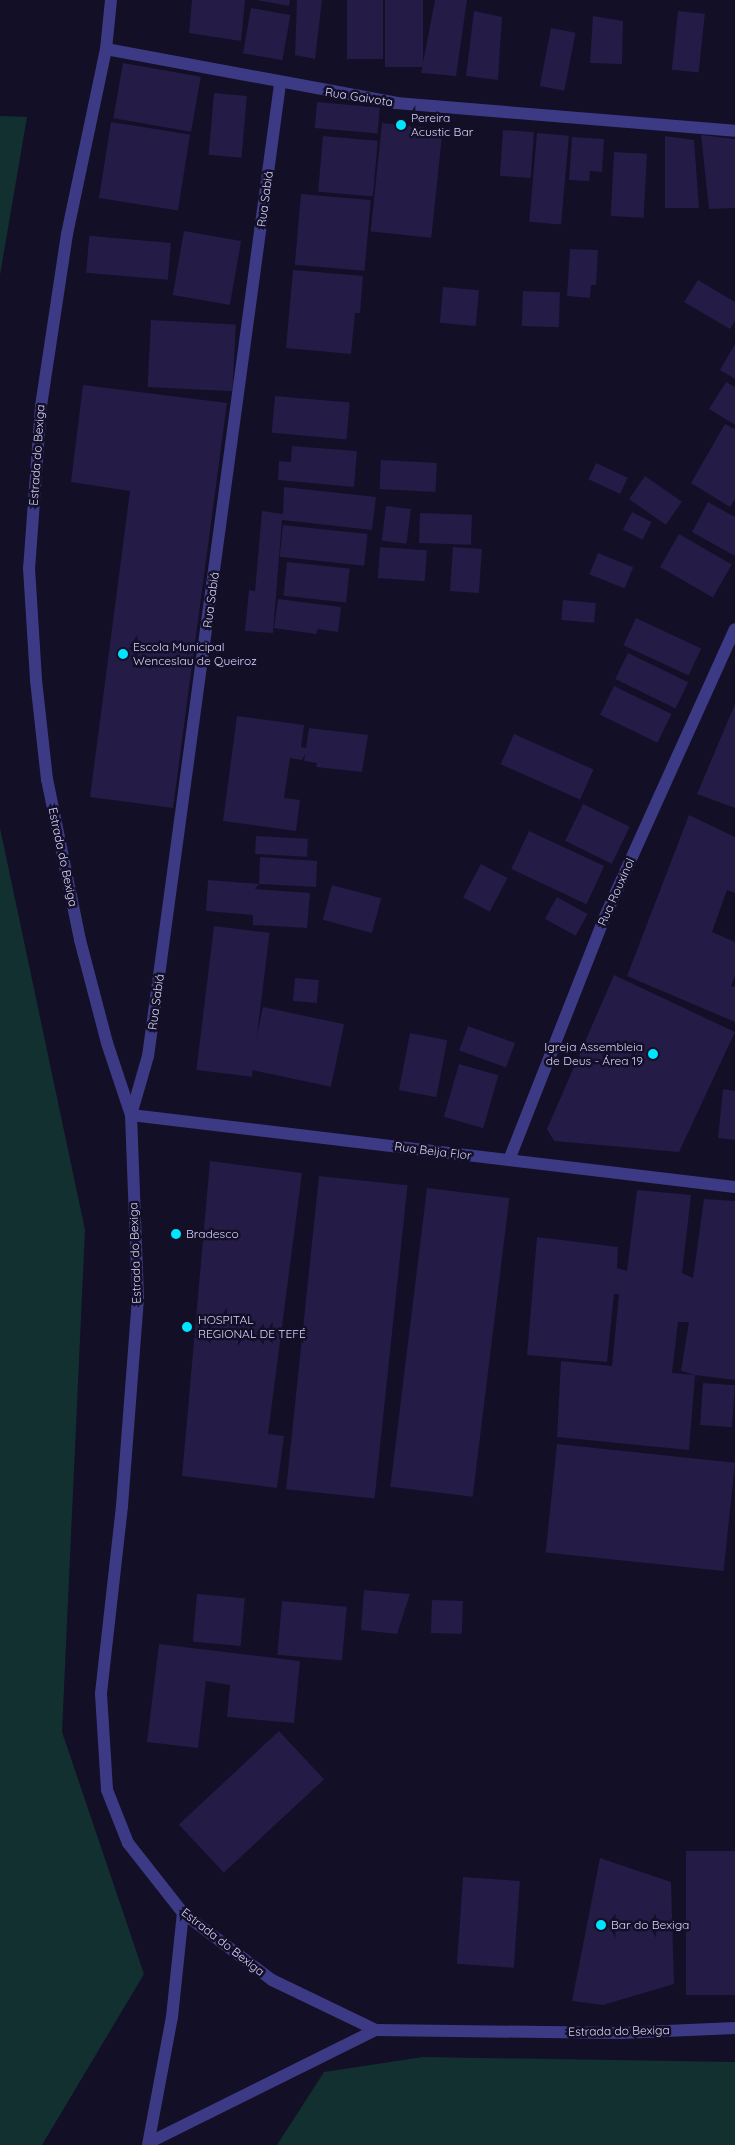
<!DOCTYPE html>
<html>
<head>
<meta charset="utf-8">
<style>
	body { margin:0 }
	#map { position:relative; width:735px; height:2145px; overflow:hidden; background:#130f26; font-family:Quicksand,sans-serif }
	div>[style] { position:absolute }
	.green>* { inset:0; background:#12302f }
	.building>* { inset:0; background:#241b47; transform-origin:0 0 }
	.minor>* { height:12px; margin:-6px; padding:0 6px; transform-origin:6px; border-radius:6px; background:#3d3a85 }
	.dots>* { width:14px; height:14px; translate:-50% -50%; box-sizing:border-box; border:2px solid #130f26; border-radius:50% }
	span { translate:-50% -50%; white-space:nowrap; text-align:center; line-height:1.15; -webkit-text-stroke:5px #130f26; paint-order:stroke }
	.street-label { font-size:12px; color:#d9d4ff }
	.poi-label { font-size:12px; color:#d9d4ff }
	.left { translate:0 -50%; text-align:left }
	.right { translate:-100% -50%; text-align:right }
</style>
</head>
<body>
<div id="map">
	<div class="green">
		<i style="clip-path:polygon(0 116px,27px 117px,0 275px)"></i>
		<i style="clip-path:polygon(0 828px,85px 1230px,62px 1732px,144px 1974px,42px 2145px,0 2145px)"></i>
		<i style="clip-path:polygon(423px 2057px,735px 2062px,735px 2145px,277px 2145px,324px 2072px)"></i>
	</div>
	<div class="building">
		<i style="clip-path:polygon(192px 0,245px 0,241px 41px,189px 33px)"></i>
		<i style="clip-path:polygon(256px 0,290px 0,289px 6px)"></i>
		<i style="clip-path:polygon(297px 0,322px 0,315px 59px,295px 55px)"></i>
		<i style="left:347px;top:0;width:36px;height:59px"></i>
		<i style="left:385px;top:0;width:38px;height:67px"></i>
		<i style="clip-path:polygon(435px 0,467px 0,456px 76px,421px 73px)"></i>
		<i style="left:251px;top:8px;width:40px;height:46px;rotate:10deg"></i>
		<i style="clip-path:polygon(474px 11px,502px 17px,498px 80px,466px 76px)"></i>
		<i style="left:678px;top:11px;width:27px;height:59px;rotate:6deg"></i>
		<i style="clip-path:polygon(593px 16px,623px 21px,622px 64px,590px 63px)"></i>
		<i style="left:551px;top:28px;width:25px;height:59px;rotate:11deg"></i>
		<i style="left:123px;top:63px;width:79px;height:56px;rotate:10deg"></i>
		<i style="left:214px;top:93px;width:33px;height:62px;rotate:5deg"></i>
		<i style="left:317px;top:102px;width:63px;height:26px;rotate:5deg"></i>
		<i style="left:111px;top:122px;width:80px;height:77px;rotate:9deg"></i>
		<i style="left:382px;top:123px;width:61px;height:109px;rotate:6deg"></i>
		<i style="left:503px;top:130px;width:31px;height:46px;rotate:4deg"></i>
		<i style="left:537px;top:133px;width:32px;height:89px;rotate:5deg"></i>
		<i style="clip-path:polygon(701px 135px,735px 139px,735px 208px,709px 209px)"></i>
		<i style="left:323px;top:136px;width:55px;height:56px;rotate:5deg"></i>
		<i style="clip-path:polygon(665px 136px,694px 140px,699px 208px,665px 208px)"></i>
		<i style="clip-path:polygon(572px 137px,604px 139px,602px 172px,590px 171px,589px 181px,569px 180px)"></i>
		<i style="left:614px;top:152px;width:33px;height:64px;rotate:3deg"></i>
		<i style="left:301px;top:194px;width:70px;height:71px;rotate:5deg"></i>
		<i style="left:184px;top:231px;width:58px;height:65px;rotate:10deg"></i>
		<i style="left:171px;top:243px;width:37px;height:82px;rotate:95deg"></i>
		<i style="clip-path:polygon(570px 249px,598px 250px,596px 285px,591px 285px,590px 298px,567px 296px)"></i>
		<i style="clip-path:polygon(293px 270px,363px 276px,360px 313px,355px 313px,351px 354px,286px 348px)"></i>
		<i style="clip-path:polygon(698px 280px,735px 302px,735px 321px,730px 329px,684px 302px)"></i>
		<i style="left:443px;top:287px;width:36px;height:36px;rotate:5deg"></i>
		<i style="left:523px;top:291px;width:37px;height:35px;rotate:2deg"></i>
		<i style="left:151px;top:320px;width:85px;height:67px;rotate:3deg"></i>
		<i style="clip-path:polygon(735px 344px,735px 379px,720px 370px)"></i>
		<i style="clip-path:polygon(726px 382px,735px 387px,735px 425px,709px 409px)"></i>
		<i style="clip-path:polygon(83px 385px,227px 403px,173px 808px,90px 797px,130px 491px,71px 482px)"></i>
		<i style="left:275px;top:396px;width:75px;height:37px;rotate:5deg"></i>
		<i style="clip-path:polygon(725px 424px,735px 429px,735px 499px,730px 507px,691px 483px)"></i>
		<i style="clip-path:polygon(292px 446px,357px 451px,354px 487px,278px 480px,279px 461px,291px 462px)"></i>
		<i style="left:381px;top:460px;width:56px;height:29px;rotate:3deg"></i>
		<i style="left:596px;top:463px;width:35px;height:18px;rotate:25deg"></i>
		<i style="left:645px;top:476px;width:45px;height:28px;rotate:35deg"></i>
		<i style="clip-path:polygon(284px 487px,376px 497px,372px 530px,282px 520px,273px 633px,245px 631px,249px 590px,255px 591px,262px 511px,283px 514px)"></i>
		<i style="clip-path:polygon(708px 502px,735px 517px,735px 556px,692px 532px)"></i>
		<i style="left:386px;top:506px;width:25px;height:35px;rotate:7deg"></i>
		<i style="left:632px;top:512px;width:22px;height:20px;rotate:27deg"></i>
		<i style="left:420px;top:513px;width:52px;height:30px;rotate:2deg"></i>
		<i style="left:283px;top:525px;width:85px;height:32px;rotate:6deg"></i>
		<i style="left:679px;top:534px;width:61px;height:38px;rotate:30deg"></i>
		<i style="left:380px;top:547px;width:47px;height:31px;rotate:4deg"></i>
		<i style="left:453px;top:547px;width:29px;height:44px;rotate:4deg"></i>
		<i style="left:598px;top:553px;width:38px;height:23px;rotate:22deg"></i>
		<i style="left:287px;top:562px;width:63px;height:34px;rotate:6deg"></i>
		<i style="clip-path:polygon(278px 599px,341px 607px,338px 632px,318px 629px,316px 634px,274px 628px)"></i>
		<i style="left:563px;top:600px;width:33px;height:20px;rotate:5deg"></i>
		<i style="left:636px;top:618px;width:72px;height:30px;rotate:25deg"></i>
		<i style="left:628px;top:653px;width:67px;height:29px;rotate:26deg"></i>
		<i style="left:614px;top:686px;width:64px;height:32px;rotate:26deg"></i>
		<i style="clip-path:polygon(735px 704px,735px 808px,697px 794px)"></i>
		<i style="clip-path:polygon(237px 716px,304px 725px,301px 747px,306px 748px,309px 728px,368px 735px,362px 772px,316px 767px,317px 763px,304px 761px,305px 754px,302px 760px,290px 758px,284px 798px,300px 800px,296px 831px,223px 821px)"></i>
		<i style="left:514px;top:734px;width:87px;height:33px;rotate:24deg"></i>
		<i style="left:583px;top:804px;width:52px;height:41px;rotate:26deg"></i>
		<i style="clip-path:polygon(689px 815px,735px 837px,735px 893px,727px 890px,712px 932px,735px 942px,735px 976px,731px 986px,735px 987px,735px 1022px,627px 976px)"></i>
		<i style="left:529px;top:831px;width:83px;height:42px;rotate:25deg"></i>
		<i style="left:256px;top:836px;width:52px;height:18px;rotate:3deg"></i>
		<i style="clip-path:polygon(260px 857px,317px 861px,316px 887px,259px 884px,255px 889px,310px 893px,307px 928px,253px 925px,253px 915px,206px 911px,208px 880px,259px 884px)"></i>
		<i style="left:481px;top:864px;width:30px;height:38px;rotate:28deg"></i>
		<i style="left:332px;top:885px;width:51px;height:36px;rotate:15deg"></i>
		<i style="left:557px;top:897px;width:35px;height:25px;rotate:29deg"></i>
		<i style="left:214px;top:926px;width:56px;height:145px;rotate:7deg"></i>
		<i style="clip-path:polygon(614px 975px,735px 1032px,679px 1152px,554px 1141px,547px 1129px)"></i>
		<i style="left:295px;top:978px;width:24px;height:23px;rotate:5deg"></i>
		<i style="left:263px;top:1007px;width:83px;height:64px;rotate:12deg"></i>
		<i style="left:468px;top:1026px;width:50px;height:26px;rotate:20deg"></i>
		<i style="left:410px;top:1033px;width:38px;height:58px;rotate:11deg"></i>
		<i style="left:459px;top:1064px;width:41px;height:55px;rotate:16deg"></i>
		<i style="clip-path:polygon(723px 1089px,735px 1091px,735px 1140px,718px 1138px)"></i>
		<i style="clip-path:polygon(210px 1161px,302px 1173px,268px 1434px,284px 1436px,277px 1488px,182px 1476px)"></i>
		<i style="left:319px;top:1176px;width:89px;height:315px;rotate:6deg"></i>
		<i style="left:427px;top:1188px;width:83px;height:301px;rotate:7deg"></i>
		<i style="clip-path:polygon(evenodd,637px 1190px,691px 1195px,682px 1273px,693px 1278px,704px 1199px,735px 1201px,735px 1380px,695px 1375px,689px 1450px,557px 1437px,561px 1361px,612px 1366px,619px 1294px,614px 1294px,607px 1362px,527px 1355px,537px 1237px,618px 1247px,617px 1268px,627px 1271px,637px 1190px,678px 1322px,689px 1322px,681px 1371px,695px 1375px,672px 1373px,678px 1322px)"></i>
		<i style="left:703px;top:1383px;width:32px;height:42px;rotate:4deg"></i>
		<i style="left:557px;top:1444px;width:179px;height:109px;rotate:6deg"></i>
		<i style="clip-path:polygon(364px 1590px,410px 1594px,397px 1634px,361px 1630px)"></i>
		<i style="left:197px;top:1594px;width:48px;height:48px;rotate:5deg"></i>
		<i style="left:432px;top:1600px;width:31px;height:33px;rotate:2deg"></i>
		<i style="left:282px;top:1601px;width:65px;height:54px;rotate:5deg"></i>
		<i style="clip-path:polygon(159px 1644px,300px 1661px,294px 1723px,227px 1717px,230px 1685px,206px 1681px,198px 1748px,147px 1742px)"></i>
		<i style="left:279px;top:1731px;width:66px;height:137px;rotate:47deg"></i>
		<i style="left:686px;top:1851px;width:49px;height:144px"></i>
		<i style="clip-path:polygon(600px 1858px,671px 1882px,674px 1984px,603px 2005px,572px 2001px)"></i>
		<i style="left:463px;top:1877px;width:57px;height:87px;rotate:4deg"></i>
	</div>
	<div class="minor">
		<i style="left:111px;top:0;width:49px;rotate:95.8deg"></i>
		<i style="left:106px;top:49px;width:189px;rotate:101.9deg"></i>
		<i style="left:67px;top:234px;width:174px;rotate:98.6deg"></i>
		<i style="left:41px;top:406px;width:162px;rotate:94.2deg"></i>
		<i style="left:29px;top:568px;width:112px;rotate:86.4deg"></i>
		<i style="left:36px;top:680px;width:100px;rotate:83.7deg"></i>
		<i style="left:47px;top:779px;width:164px;rotate:78.4deg"></i>
		<i style="left:80px;top:940px;width:106px;rotate:75.3deg"></i>
		<i style="left:107px;top:1043px;width:76px;rotate:71.6deg"></i>
		<i style="left:131px;top:1115px;width:183px;rotate:87.8deg"></i>
		<i style="left:138px;top:1298px;width:209px;rotate:94.4deg"></i>
		<i style="left:122px;top:1506px;width:189px;rotate:96.4deg"></i>
		<i style="left:101px;top:1694px;width:96px;rotate:86.4deg"></i>
		<i style="left:107px;top:1790px;width:57px;rotate:68.4deg"></i>
		<i style="left:128px;top:1843px;width:89px;rotate:51.8deg"></i>
		<i style="left:183px;top:1913px;width:111px;rotate:37deg"></i>
		<i style="left:272px;top:1980px;width:115px;rotate:25.7deg"></i>
		<i style="left:376px;top:2030px;width:245px;rotate:0.7deg"></i>
		<i style="left:621px;top:2033px;width:114px;rotate:-2.5deg"></i>
		<i style="left:106px;top:49px;width:295px;rotate:10.5deg"></i>
		<i style="left:396px;top:103px;width:340px;rotate:4.7deg"></i>
		<i style="left:280px;top:84px;width:981px;rotate:97.73deg"></i>
		<i style="left:148px;top:1056px;width:61px;rotate:106.1deg"></i>
		<i style="left:131px;top:1115px;width:608px;rotate:6.8deg"></i>
		<i style="left:509px;top:1160px;width:257px;rotate:-68.5deg"></i>
		<i style="left:603px;top:921px;width:320px;rotate:-65.7deg"></i>
		<i style="left:150px;top:2142px;width:252px;rotate:-26.4deg"></i>
		<i style="left:148px;top:2145px;width:130px;rotate:-79.4deg"></i>
		<i style="left:172px;top:2017px;width:105px;rotate:-84deg"></i>
	</div>
	<div class="dots">
		<i style="left:401px;top:125px;background:#00e5ff"></i>
		<i style="left:123px;top:654px;background:#00e5ff"></i>
		<i style="left:653px;top:1054px;background:#00e5ff"></i>
		<i style="left:176px;top:1234px;background:#00e5ff"></i>
		<i style="left:187px;top:1327px;background:#00e5ff"></i>
		<i style="left:601px;top:1925px;background:#00e5ff"></i>
	</div>
	<div class="street-label">
		<span style="left:359px;top:97px;rotate:9deg">Rua Gaivota</span>
		<span style="left:265px;top:199px;rotate:-82deg">Rua Sabiá</span>
		<span style="left:37px;top:455px;rotate:-86deg">Estrada do Bexiga</span>
		<span style="left:211px;top:600px;rotate:-82deg">Rua Sabiá</span>
		<span style="left:63px;top:857px;rotate:78deg">Estrada do Bexiga</span>
		<span style="left:616px;top:892px;rotate:-66deg">Rua Rouxinol</span>
		<span style="left:156px;top:1002px;rotate:-82deg">Rua Sabiá</span>
		<span style="left:433px;top:1151px;rotate:7deg">Rua Beija Flor</span>
		<span style="left:135px;top:1253px;rotate:-92deg">Estrada do Bexiga</span>
		<span style="left:223px;top:1942px;rotate:38deg">Estrada do Bexiga</span>
		<span style="left:619px;top:2031px;rotate:-1deg">Estrada do Bexiga</span>
	</div>
	<div class="poi-label">
		<span class="left" style="left:411px;top:125px">Pereira<br>Acustic Bar</span>
		<span class="left" style="left:133px;top:654px">Escola Municipal<br>Wenceslau de Queiroz</span>
		<span class="right" style="left:643px;top:1054px">Igreja Assembleia<br>de Deus - Área 19</span>
		<span class="left" style="left:186px;top:1234px">Bradesco</span>
		<span class="left" style="left:198px;top:1327px">HOSPITAL<br>REGIONAL DE TEFÉ</span>
		<span class="left" style="left:611px;top:1925px">Bar do Bexiga</span>
	</div>
</div>
</body>
</html>
